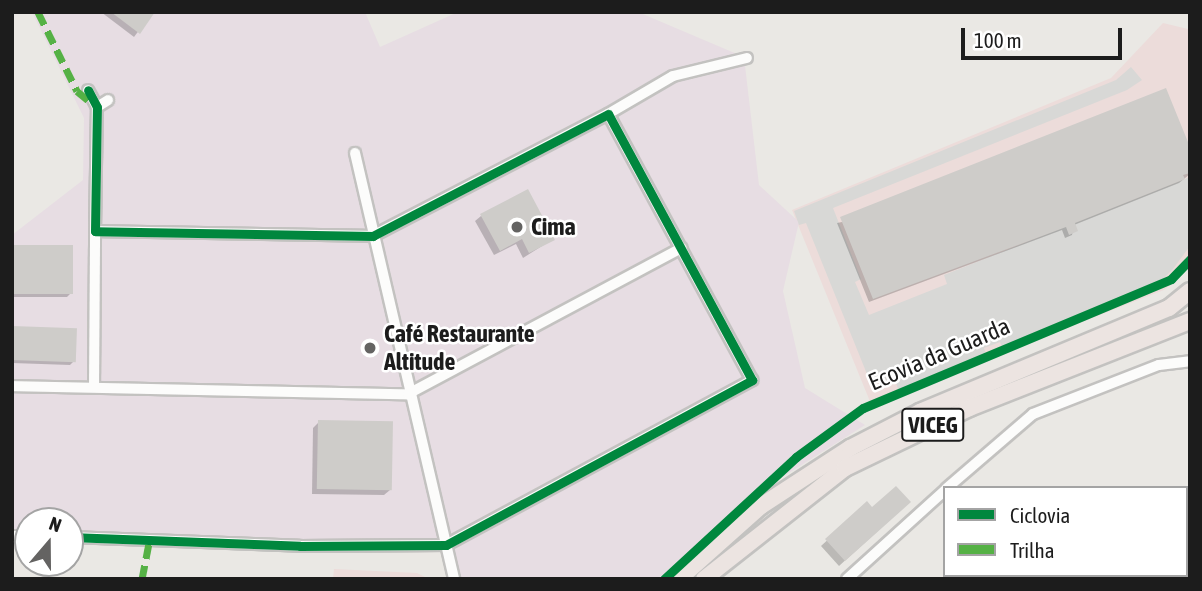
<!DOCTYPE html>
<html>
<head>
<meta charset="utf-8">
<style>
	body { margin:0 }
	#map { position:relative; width:1202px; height:591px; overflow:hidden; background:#eae8e4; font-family:"Asap Condensed",sans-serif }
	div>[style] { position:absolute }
	.commercial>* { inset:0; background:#ecdcda }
	.industrial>* { inset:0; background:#e7dde3 }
	.religious>* { inset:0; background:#d8d8d6 }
	.shadow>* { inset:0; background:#0003 }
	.building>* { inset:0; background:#ceccc9; transform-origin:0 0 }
	.roads { filter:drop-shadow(2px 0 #c3c2c0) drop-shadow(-2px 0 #c3c2c0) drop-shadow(0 2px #c3c2c0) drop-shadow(0 -2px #c3c2c0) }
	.minor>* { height:10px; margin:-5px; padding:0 5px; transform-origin:5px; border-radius:5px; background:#fcfcfb }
	.trunk>* { height:16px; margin:-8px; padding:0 8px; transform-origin:8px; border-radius:8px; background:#ece4e1 }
	.quiet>* { height:7px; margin-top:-3.5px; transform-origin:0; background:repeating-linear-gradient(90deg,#55b145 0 14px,transparent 0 21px) }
	.cycleway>* { height:9px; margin:-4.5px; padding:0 4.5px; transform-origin:4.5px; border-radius:4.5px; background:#00873e }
	.dots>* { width:19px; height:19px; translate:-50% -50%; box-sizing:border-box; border:4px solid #fff; border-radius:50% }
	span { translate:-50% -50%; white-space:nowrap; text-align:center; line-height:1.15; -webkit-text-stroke:5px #fff; paint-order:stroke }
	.shield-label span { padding:2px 5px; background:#fff; border:2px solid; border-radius:5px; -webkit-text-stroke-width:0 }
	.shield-label { font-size:23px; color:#1c1c1c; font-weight:700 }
	.poi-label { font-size:24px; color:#1c1c1c; font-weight:700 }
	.left { translate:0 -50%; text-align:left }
	.street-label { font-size:24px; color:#1c1c1c }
	.frame { position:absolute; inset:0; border:14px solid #1c1c1c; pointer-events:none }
	.legend { position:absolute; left:943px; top:486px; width:245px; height:91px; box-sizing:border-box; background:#fff; border:2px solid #a4a4a4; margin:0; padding:9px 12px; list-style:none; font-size:21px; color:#1c1c1c }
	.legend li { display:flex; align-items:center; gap:14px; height:35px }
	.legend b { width:35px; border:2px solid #a4a4a4 }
	.north { position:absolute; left:14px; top:507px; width:70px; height:70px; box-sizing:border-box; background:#fff; border:2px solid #a4a4a4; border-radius:50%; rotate:20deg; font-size:19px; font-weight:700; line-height:28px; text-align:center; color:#1c1c1c }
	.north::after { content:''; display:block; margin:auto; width:24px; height:32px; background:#646362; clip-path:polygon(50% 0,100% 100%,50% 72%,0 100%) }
	.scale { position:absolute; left:961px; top:28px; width:161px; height:32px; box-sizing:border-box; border:4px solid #1c1c1c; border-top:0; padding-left:9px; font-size:21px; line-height:24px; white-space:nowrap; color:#1c1c1c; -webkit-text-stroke:5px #fff; paint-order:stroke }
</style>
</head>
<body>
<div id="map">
	<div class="commercial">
		<i style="clip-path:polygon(1163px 23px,1188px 29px,1190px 39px,1190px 259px,1177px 280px,1164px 290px,871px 404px,792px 210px,1111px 78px)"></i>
		<i style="clip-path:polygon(334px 569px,417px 573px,429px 579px,333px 579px)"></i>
	</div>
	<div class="industrial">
		<i style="clip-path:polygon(32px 12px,365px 12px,380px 47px,458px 12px,638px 12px,744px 57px,759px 185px,799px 222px,783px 291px,805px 388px,865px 425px,773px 483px,664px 579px,456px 579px,446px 545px,70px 537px,70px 521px,28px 521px,28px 536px,12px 536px,12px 235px,83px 180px,84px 118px)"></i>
	</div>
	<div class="religious">
		<i style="clip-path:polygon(1131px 67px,1142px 80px,1127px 90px,833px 208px,861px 279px,855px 282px,869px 315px,947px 284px,944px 275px,1190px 177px,1190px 246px,1173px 269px,1157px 285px,1002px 347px,1000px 342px,984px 348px,987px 357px,899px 392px,896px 383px,888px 386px,885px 378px,871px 384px,806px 223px,799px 225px,794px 211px,1116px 80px)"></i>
	</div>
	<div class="shadow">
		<i style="clip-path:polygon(101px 12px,153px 12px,134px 37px)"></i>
		<i style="clip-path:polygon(1190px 152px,1190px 174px,1179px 183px,1074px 225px,1072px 235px,1065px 238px,1062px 230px,869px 302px,837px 223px)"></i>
		<i style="clip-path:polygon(481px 216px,553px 239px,523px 258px,516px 244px,494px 255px,475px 221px)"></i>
		<i style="clip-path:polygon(12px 247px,71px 293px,67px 297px,12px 297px)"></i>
		<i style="clip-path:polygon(12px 328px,75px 360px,70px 365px,12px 363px)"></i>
		<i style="clip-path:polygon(319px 422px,390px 490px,384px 495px,312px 494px,313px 428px)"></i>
		<i style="clip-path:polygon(867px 504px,872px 510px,903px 508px,839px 566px,821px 546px)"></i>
	</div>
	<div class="building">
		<i style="clip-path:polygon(111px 12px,155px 12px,140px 34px)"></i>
		<i style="clip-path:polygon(1166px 88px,1190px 147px,1190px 173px,1183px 175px,1185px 179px,1075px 223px,1078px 231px,1069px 235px,1066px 227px,873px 299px,840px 217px)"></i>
		<i style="clip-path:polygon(528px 189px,555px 240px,529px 253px,522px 239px,500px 251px,480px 214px)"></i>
		<i style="left:12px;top:245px;width:61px;height:49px"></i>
		<i style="left:12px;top:326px;width:65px;height:34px;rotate:2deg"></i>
		<i style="left:318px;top:420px;width:75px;height:69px;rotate:1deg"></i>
		<i style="clip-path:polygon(896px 486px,911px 502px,845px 561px,825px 539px,867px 501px,872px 507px)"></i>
	</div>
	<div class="roads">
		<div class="minor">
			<i style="left:97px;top:107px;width:13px;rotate:-32deg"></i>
			<i style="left:608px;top:114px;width:75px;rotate:-30.3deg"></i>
			<i style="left:673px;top:76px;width:76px;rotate:-13.7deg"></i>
			<i style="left:355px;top:153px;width:437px;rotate:76.9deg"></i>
			<i style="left:12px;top:386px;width:396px;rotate:1.2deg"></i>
			<i style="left:408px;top:394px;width:310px;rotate:-28.1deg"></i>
			<i style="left:94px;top:387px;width:156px;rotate:-89.6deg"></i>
			<i style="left:947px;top:488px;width:113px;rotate:-40.7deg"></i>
			<i style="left:1033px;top:414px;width:135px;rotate:-21.3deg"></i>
			<i style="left:1159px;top:365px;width:31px;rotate:-7deg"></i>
			<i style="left:12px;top:536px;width:16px"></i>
			<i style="left:70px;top:537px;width:230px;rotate:2.2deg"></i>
			<i style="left:300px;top:546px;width:146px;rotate:-0.4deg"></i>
			<i style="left:446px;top:545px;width:348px;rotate:-28.3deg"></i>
			<i style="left:752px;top:380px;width:302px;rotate:-118.4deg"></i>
			<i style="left:608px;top:114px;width:265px;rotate:152.6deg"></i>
			<i style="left:373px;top:236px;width:278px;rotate:-179deg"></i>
			<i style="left:95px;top:231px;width:124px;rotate:-89.1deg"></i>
			<i style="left:97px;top:107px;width:19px;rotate:-118deg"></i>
			<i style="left:847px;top:579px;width:132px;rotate:-42.2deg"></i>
		</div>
		<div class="trunk">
			<i style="left:679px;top:579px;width:110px;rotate:-41.7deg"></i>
			<i style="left:761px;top:506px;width:106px;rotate:-33.1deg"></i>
			<i style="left:850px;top:448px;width:79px;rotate:-27.2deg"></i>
			<i style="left:920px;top:412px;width:270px;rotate:-22.7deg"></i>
			<i style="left:1169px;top:308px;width:27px;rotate:-39deg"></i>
			<i style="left:704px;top:579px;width:179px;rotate:-38.2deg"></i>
			<i style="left:845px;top:468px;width:138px;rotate:-25.8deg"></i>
			<i style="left:969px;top:408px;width:238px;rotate:-21.5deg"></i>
		</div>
	</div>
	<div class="quiet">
		<i style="left:38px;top:12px;width:88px;rotate:63.7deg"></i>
		<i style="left:77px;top:91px;width:17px;rotate:40deg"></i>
		<i style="left:142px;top:579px;width:42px;rotate:-79deg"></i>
	</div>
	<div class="cycleway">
		<i style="left:70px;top:537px;width:230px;rotate:2.2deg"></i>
		<i style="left:300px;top:546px;width:146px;rotate:-0.4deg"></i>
		<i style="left:446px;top:545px;width:348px;rotate:-28.3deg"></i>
		<i style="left:752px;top:380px;width:302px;rotate:-118.4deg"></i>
		<i style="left:608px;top:114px;width:265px;rotate:152.6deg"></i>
		<i style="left:373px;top:236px;width:278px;rotate:-179deg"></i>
		<i style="left:95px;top:231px;width:124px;rotate:-89.1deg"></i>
		<i style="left:97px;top:107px;width:19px;rotate:-118deg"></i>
		<i style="left:664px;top:579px;width:180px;rotate:-42.7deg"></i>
		<i style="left:796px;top:457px;width:83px;rotate:-36.2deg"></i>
		<i style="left:863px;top:408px;width:334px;rotate:-22.7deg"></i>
		<i style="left:1171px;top:279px;width:28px;rotate:-46deg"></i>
	</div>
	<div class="dots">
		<i style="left:517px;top:227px;background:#646362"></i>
		<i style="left:370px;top:348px;background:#646362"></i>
	</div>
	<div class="shield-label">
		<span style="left:933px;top:425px">VICEG</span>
	</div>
	<div class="poi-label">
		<span class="left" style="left:531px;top:227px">Cima</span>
		<span class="left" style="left:384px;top:348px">Café Restaurante<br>Altitude</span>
	</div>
	<div class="street-label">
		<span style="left:939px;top:354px;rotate:-23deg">Ecovia da Guarda</span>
	</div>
	<div class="frame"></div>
	<ul class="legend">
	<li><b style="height:9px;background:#00873e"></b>Ciclovia</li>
	<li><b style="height:9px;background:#55b145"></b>Trilha</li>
	</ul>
	<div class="north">N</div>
	<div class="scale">100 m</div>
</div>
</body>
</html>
